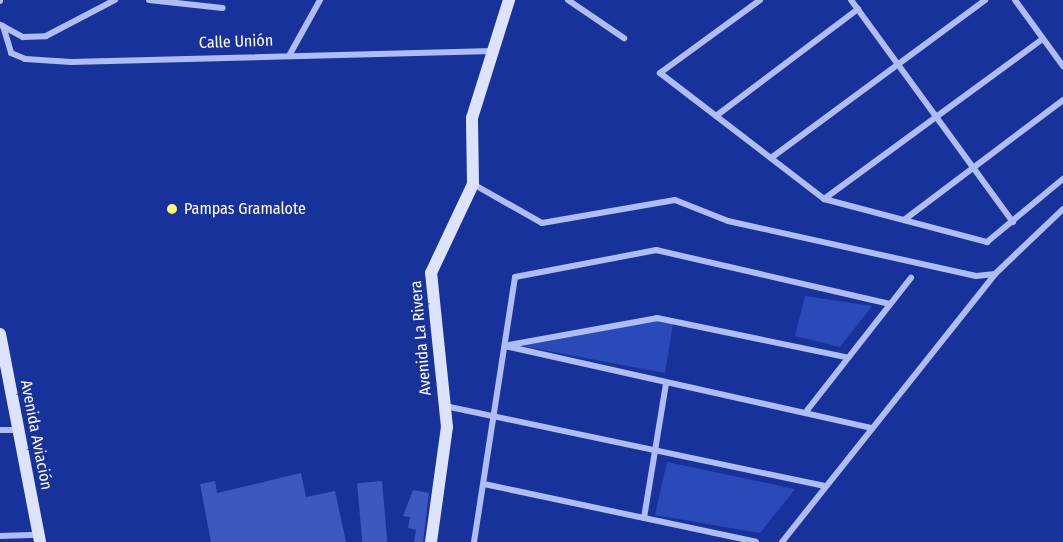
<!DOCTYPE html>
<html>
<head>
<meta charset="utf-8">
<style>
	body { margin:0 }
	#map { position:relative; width:1063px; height:542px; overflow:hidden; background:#18329c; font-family:"Fira Sans Condensed",sans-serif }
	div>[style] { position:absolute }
	.green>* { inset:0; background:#2b4ab9 }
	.building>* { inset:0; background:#3c58c1; transform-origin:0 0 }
	.street>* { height:6px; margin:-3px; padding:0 3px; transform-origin:3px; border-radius:3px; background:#aebdf2 }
	.secondary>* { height:12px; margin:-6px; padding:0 6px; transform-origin:6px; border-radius:6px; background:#dde3fc }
	.dots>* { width:16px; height:16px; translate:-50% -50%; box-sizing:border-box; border:3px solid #18329c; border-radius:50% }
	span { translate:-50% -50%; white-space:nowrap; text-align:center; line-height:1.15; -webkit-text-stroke:4.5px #18329c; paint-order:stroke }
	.street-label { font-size:16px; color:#fff }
	.poi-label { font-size:16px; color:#fff }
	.left { translate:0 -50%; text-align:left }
</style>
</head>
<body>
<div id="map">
	<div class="green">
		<i style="clip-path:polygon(805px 296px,872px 306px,840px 347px,795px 336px)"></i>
		<i style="clip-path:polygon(659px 320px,673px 324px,665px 373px,522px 346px)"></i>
		<i style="clip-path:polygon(667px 462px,795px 489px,760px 533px,655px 515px)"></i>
	</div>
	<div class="building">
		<i style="clip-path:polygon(301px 473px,306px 497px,335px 491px,346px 542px,211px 542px,200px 484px,215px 481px,217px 493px)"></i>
		<i style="left:382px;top:481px;width:61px;height:25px;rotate:85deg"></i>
		<i style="clip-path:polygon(413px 490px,429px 493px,423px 542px,414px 542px,416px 530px,408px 528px,410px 517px,403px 516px)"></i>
	</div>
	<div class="street">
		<i style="left:149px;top:0;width:74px;rotate:6.2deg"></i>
		<i style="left:568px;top:0;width:68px;rotate:34.2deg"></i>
		<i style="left:760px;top:0;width:124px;rotate:143.9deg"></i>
		<i style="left:660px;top:73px;width:207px;rotate:37.5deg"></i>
		<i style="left:824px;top:199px;width:169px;rotate:14.8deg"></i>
		<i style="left:987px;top:242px;width:99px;rotate:-39.7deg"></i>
		<i style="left:851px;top:0;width:275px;rotate:53.9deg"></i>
		<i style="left:1015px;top:0;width:82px;rotate:54deg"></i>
		<i style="left:0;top:1px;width:1px;rotate:-90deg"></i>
		<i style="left:1px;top:25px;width:25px;rotate:29deg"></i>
		<i style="left:23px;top:37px;width:23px;rotate:-2deg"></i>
		<i style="left:46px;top:36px;width:78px;rotate:-27.6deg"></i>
		<i style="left:3px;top:26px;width:28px;rotate:73deg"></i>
		<i style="left:11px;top:53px;width:15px;rotate:23deg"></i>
		<i style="left:25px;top:59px;width:46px;rotate:3.7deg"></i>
		<i style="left:71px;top:62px;width:422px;rotate:-1.5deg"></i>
		<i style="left:290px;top:54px;width:62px;rotate:-60.9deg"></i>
		<i style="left:716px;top:116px;width:178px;rotate:-37deg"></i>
		<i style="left:771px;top:158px;width:266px;rotate:-36.4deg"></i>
		<i style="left:473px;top:184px;width:79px;rotate:29.5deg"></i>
		<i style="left:542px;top:223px;width:135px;rotate:-9.8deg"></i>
		<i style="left:675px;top:200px;width:57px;rotate:21.6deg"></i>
		<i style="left:728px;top:221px;width:254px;rotate:12.5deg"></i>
		<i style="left:976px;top:276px;width:19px;rotate:-6deg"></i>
		<i style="left:995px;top:274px;width:94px;rotate:-43.7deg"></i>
		<i style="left:824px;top:199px;width:271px;rotate:-36.2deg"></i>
		<i style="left:904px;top:220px;width:199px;rotate:-37deg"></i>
		<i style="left:509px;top:345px;width:150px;rotate:-10.3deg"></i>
		<i style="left:657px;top:318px;width:193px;rotate:11.7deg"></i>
		<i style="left:505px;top:346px;width:375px;rotate:12.6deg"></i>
		<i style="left:445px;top:406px;width:387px;rotate:11.9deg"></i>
		<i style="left:805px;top:413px;width:172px;rotate:-51.9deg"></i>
		<i style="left:0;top:430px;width:18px"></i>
		<i style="left:484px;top:484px;width:278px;rotate:12deg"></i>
		<i style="left:644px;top:518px;width:137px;rotate:-80.7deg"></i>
		<i style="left:0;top:536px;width:38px;rotate:-2deg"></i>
		<i style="left:474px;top:542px;width:268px;rotate:-81.2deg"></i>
		<i style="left:515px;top:277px;width:144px;rotate:-10.8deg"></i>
		<i style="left:656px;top:250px;width:239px;rotate:13deg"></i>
		<i style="left:782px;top:542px;width:342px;rotate:-51.5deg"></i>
	</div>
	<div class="secondary">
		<i style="left:0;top:334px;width:212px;rotate:79.1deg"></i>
		<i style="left:431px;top:542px;width:116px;rotate:-82.1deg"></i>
		<i style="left:447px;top:427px;width:155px;rotate:-95.9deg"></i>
		<i style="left:431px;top:273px;width:98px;rotate:-64.7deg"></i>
		<i style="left:473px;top:184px;width:66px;rotate:-90.9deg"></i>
		<i style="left:472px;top:118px;width:124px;rotate:-72.6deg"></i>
	</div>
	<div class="dots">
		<i style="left:172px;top:209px;background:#fff770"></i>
	</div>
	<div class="street-label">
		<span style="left:236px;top:42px;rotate:-2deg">Calle Unión</span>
		<span style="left:421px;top:338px;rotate:-95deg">Avenida La Rivera</span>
		<span style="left:36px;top:435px;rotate:79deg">Avenida Aviación</span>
	</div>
	<div class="poi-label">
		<span class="left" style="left:184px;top:209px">Pampas Gramalote</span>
	</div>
</div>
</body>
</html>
